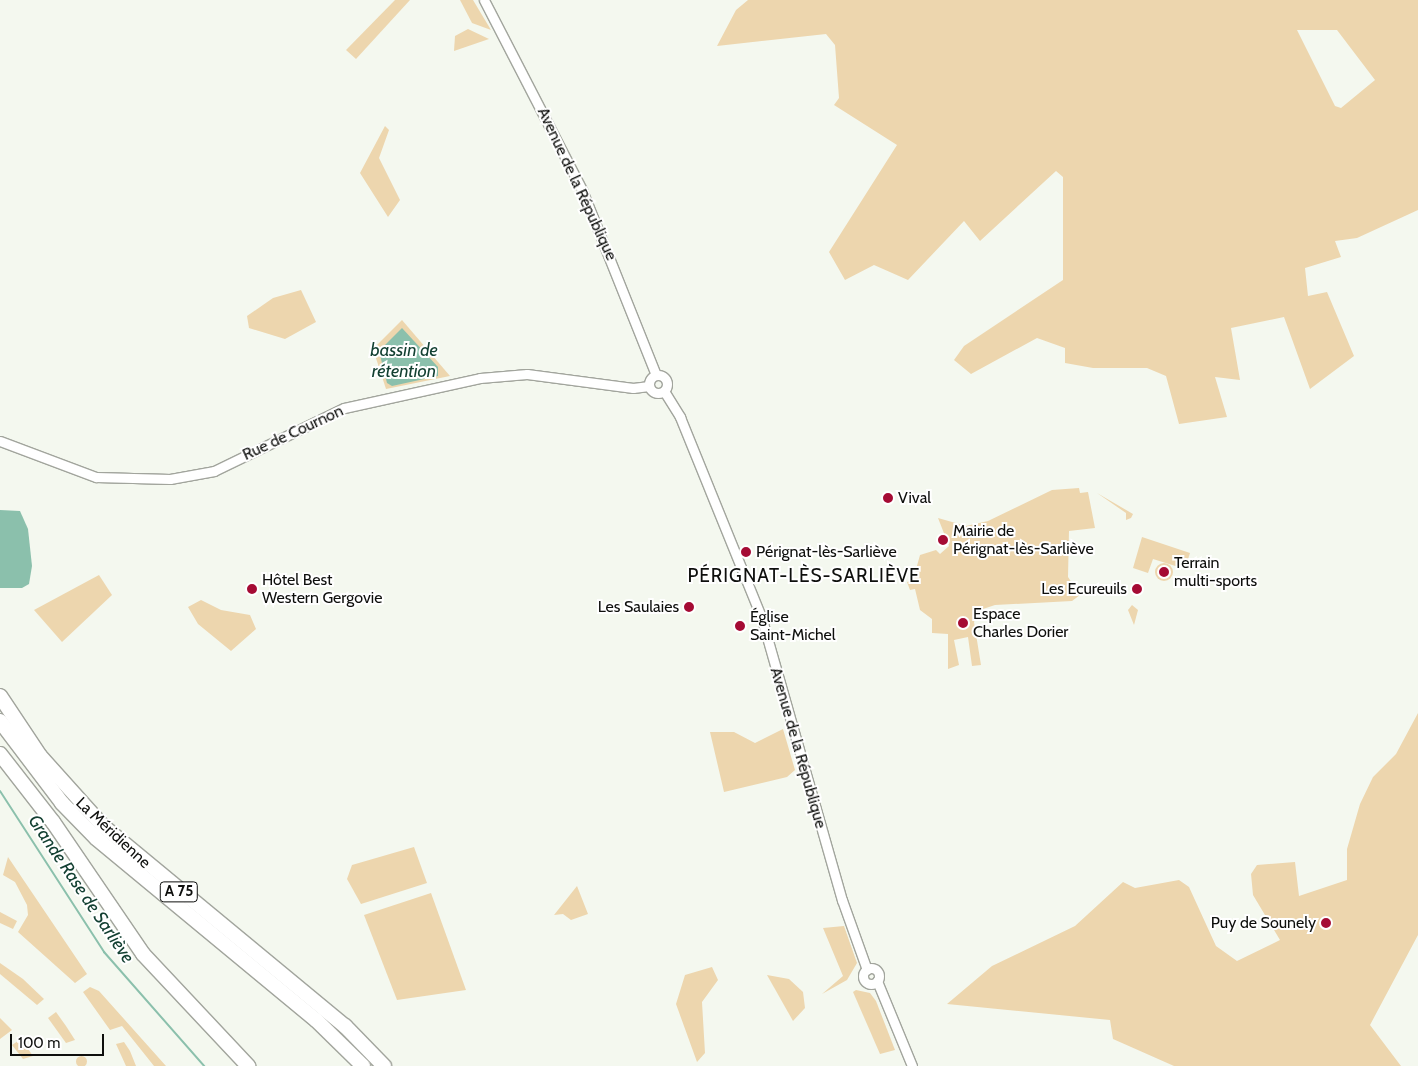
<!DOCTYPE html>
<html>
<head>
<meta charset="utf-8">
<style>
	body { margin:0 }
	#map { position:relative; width:1418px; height:1066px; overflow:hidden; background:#f4f8ef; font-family:Cabin,sans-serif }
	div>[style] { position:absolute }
	.green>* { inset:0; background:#edd6ae }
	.round { border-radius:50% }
	.water>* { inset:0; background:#8bc0ac }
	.stream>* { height:2px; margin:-1px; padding:0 1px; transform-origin:1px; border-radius:1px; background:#8bc0ac }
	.roads { filter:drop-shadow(1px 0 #a2a59d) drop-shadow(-1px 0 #a2a59d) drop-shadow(0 1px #a2a59d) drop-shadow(0 -1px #a2a59d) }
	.minor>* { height:9px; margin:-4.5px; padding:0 4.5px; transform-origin:4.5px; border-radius:4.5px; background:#fff }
	.minor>.ring { margin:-4.5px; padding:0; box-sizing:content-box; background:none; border:9px solid #fff; border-radius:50% }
	.highway>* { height:14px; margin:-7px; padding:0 7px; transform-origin:7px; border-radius:7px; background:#fff }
	.dots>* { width:14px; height:14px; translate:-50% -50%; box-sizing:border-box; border:2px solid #fff; border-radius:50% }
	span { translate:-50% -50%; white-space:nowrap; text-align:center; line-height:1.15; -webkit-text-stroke:4px #fff; paint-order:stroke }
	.shield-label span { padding:1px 4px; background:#fff; border:1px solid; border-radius:4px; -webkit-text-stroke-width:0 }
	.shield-label { font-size:15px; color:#0e0f0d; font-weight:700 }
	.street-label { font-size:16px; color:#0e0f0d }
	.poi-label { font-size:16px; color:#0e0f0d }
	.left { translate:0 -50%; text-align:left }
	.right { translate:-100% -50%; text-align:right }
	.water-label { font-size:18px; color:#134032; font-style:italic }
	.quarter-label { font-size:19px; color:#0e0f0d; letter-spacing:1px }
	.scale { position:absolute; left:10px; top:1034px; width:94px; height:22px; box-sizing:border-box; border:2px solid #0e0f0d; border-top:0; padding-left:6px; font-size:15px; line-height:18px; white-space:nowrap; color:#0e0f0d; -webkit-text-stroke:4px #fff; paint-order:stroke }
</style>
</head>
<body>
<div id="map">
	<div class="green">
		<i style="clip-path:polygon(395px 0,410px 0,356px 59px,346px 50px)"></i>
		<i style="clip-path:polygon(460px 0,473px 0,491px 30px,472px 23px)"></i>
		<i style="clip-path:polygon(evenodd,748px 0,1418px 0,1418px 210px,1357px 238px,1335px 241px,1341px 257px,1305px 268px,1308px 296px,1327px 292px,1354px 356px,1310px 389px,1284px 317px,1231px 328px,1240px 380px,1215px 377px,1227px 417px,1179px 424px,1166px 376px,1147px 368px,1093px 368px,1065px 363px,1065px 348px,1037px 338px,971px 374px,954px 360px,964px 346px,1063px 280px,1063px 177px,1056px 171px,980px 241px,964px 221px,908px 280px,874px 265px,845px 280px,829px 252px,897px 145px,834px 105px,839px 98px,835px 45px,826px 34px,717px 46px,736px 10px,748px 0,1297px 30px,1337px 30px,1375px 80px,1341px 108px,1335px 106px,1297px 30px)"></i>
		<i style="clip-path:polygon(468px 29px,489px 39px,454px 51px,455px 36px)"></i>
		<i style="clip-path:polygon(385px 126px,389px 130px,379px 158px,400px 200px,388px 217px,360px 173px)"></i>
		<i style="clip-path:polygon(301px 290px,316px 322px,285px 339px,249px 328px,247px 316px,273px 298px)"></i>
		<i style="clip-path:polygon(402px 320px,450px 376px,386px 389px,373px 349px)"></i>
		<i style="clip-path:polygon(1079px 488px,1080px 493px,1088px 492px,1095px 528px,1069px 531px,1068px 577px,1080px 595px,1072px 601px,995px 605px,980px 610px,974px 622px,981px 665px,972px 666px,968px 637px,954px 640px,959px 665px,948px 669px,948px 634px,932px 633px,932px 619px,920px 610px,915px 589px,910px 590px,907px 582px,913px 580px,920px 555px,936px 550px,940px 554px,949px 546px,938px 518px,966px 526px,988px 521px,1052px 490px)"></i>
		<i style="clip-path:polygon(1097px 493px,1133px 514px,1131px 518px,1126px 520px,1126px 513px)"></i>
		<i style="clip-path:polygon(1142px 537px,1190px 553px,1185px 569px,1153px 559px,1148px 573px,1133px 568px)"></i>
		<i class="round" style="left:1155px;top:563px;width:18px;height:18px"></i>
		<i style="clip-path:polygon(99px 575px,112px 595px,62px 642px,34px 610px)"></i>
		<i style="clip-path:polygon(201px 600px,221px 610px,250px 615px,256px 629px,231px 651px,198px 624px,188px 607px)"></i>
		<i style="clip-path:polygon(1132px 605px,1138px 610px,1134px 625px,1128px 610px)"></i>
		<i style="clip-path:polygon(1418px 713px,1418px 935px,1370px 1025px,1401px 1066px,1174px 1066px,1113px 1039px,1110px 1020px,947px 1004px,992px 966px,1075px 926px,1123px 882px,1135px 888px,1179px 880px,1189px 887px,1216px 946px,1237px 961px,1280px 940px,1253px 895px,1251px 874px,1257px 865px,1295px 862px,1299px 896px,1347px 880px,1347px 849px,1360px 804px,1373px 777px,1396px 754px)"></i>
		<i style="clip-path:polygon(783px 729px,795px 770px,787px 777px,724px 792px,710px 732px,734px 732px,755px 743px)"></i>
		<i style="clip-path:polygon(414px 847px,427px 883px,361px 904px,347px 879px,352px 865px)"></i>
		<i style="clip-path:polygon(8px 857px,87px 974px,75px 983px,18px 932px,28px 915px,27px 905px,15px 882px,3px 875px)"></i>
		<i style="clip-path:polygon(577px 886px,588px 914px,571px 920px,563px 914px,554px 915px)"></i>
		<i style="clip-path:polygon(431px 893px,466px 990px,397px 1000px,364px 915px)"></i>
		<i style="clip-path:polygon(0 912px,17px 921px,13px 929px,0 923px)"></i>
		<i style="clip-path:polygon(844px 926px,857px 963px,847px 980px,822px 994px,843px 976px,823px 928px)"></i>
		<i style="clip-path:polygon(0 963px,23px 979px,44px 999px,37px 1005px,0 974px)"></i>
		<i style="clip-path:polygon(712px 967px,718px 980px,702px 1002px,705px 1053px,697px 1062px,676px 1004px,685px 975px)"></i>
		<i style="clip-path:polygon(767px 975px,789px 979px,803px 992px,805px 1008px,793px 1021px)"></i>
		<i style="clip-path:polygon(90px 987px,99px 991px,166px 1066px,154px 1066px,122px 1026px,110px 1030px,83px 992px)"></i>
		<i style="clip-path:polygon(856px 990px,870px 993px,876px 1001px,895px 1050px,880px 1054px,853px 992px)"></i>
		<i style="clip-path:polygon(56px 1012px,66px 1026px,75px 1040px,66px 1043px,48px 1018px)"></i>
		<i style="clip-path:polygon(0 1018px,12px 1030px,0 1039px)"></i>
		<i style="clip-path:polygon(21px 1039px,33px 1056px,23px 1059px,12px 1045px)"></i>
		<i style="clip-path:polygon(124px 1042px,130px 1051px,136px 1066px,126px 1066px,116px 1044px)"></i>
		<i class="round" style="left:75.5px;top:1055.5px;width:11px;height:11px"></i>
	</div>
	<div class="water">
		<i style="clip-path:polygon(402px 328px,438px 367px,438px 376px,392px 386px,387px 383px,379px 351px)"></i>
		<i style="clip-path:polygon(0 510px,20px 511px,28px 529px,32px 566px,29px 584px,22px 588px,0 588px)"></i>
	</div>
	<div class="stream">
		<i style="left:0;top:791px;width:192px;rotate:57.1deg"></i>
		<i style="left:104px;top:952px;width:152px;rotate:48.7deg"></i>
	</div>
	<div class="roads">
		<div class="minor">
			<i style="left:484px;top:0;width:214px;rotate:62.7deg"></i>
			<i style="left:582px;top:190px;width:199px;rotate:68.2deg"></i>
			<i class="ring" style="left:649px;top:375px;width:9px;height:9px"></i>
			<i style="left:664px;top:391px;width:31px;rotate:58deg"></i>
			<i style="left:680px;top:417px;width:215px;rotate:67.9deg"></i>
			<i style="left:761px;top:616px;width:295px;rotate:74.1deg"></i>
			<i style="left:842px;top:900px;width:74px;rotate:70.3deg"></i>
			<i style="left:0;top:441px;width:103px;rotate:20.6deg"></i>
			<i style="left:96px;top:477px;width:74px;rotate:1.5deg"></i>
			<i style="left:170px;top:479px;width:45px;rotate:-10.3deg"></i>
			<i style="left:214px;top:471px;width:144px;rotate:-25.9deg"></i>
			<i style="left:344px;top:408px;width:139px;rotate:-12.4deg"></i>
			<i style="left:480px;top:378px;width:47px;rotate:-4.9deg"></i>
			<i style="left:527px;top:374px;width:107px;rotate:7.5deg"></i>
			<i style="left:633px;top:388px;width:16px;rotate:-7deg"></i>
			<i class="ring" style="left:863px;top:968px;width:7px;height:7px"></i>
			<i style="left:877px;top:981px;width:92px;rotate:67.6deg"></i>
		</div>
		<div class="highway">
			<i style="left:0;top:696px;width:72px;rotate:56.3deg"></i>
			<i style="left:40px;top:756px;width:94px;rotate:48deg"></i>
			<i style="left:103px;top:826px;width:314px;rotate:39.6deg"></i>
			<i style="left:345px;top:1026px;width:56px;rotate:45.7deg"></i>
			<i style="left:0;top:721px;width:103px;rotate:52.9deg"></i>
			<i style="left:62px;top:803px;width:49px;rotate:45.8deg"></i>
			<i style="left:96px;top:838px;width:286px;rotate:39.6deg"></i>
			<i style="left:316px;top:1020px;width:66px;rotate:44.4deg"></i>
			<i style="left:0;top:754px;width:86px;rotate:52.1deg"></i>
			<i style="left:53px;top:822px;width:160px;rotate:55.7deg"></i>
			<i style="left:143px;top:954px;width:154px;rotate:46.8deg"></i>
		</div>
	</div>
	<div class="dots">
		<i style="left:888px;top:498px;background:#a50b34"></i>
		<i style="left:943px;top:540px;background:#a50b34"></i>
		<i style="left:746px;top:552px;background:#a50b34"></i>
		<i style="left:1164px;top:572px;background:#a50b34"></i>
		<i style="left:252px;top:589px;background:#a50b34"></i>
		<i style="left:1137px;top:589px;background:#a50b34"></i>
		<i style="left:689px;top:607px;background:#a50b34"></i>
		<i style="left:963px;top:623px;background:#a50b34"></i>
		<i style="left:740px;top:626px;background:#a50b34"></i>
		<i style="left:1326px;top:923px;background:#a50b34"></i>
	</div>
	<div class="shield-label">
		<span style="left:179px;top:892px">A 75</span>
	</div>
	<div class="street-label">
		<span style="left:577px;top:184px;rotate:65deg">Avenue de la République</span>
		<span style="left:293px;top:433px;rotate:-25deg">Rue de Cournon</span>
		<span style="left:798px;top:748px;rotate:74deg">Avenue de la République</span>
		<span style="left:113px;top:833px;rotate:43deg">La Méridienne</span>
	</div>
	<div class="poi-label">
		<span class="left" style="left:898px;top:498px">Vival</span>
		<span class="left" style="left:953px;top:540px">Mairie de<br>Pérignat-lès-Sarliève</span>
		<span class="left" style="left:756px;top:552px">Pérignat-lès-Sarliève</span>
		<span class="left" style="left:1174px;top:572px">Terrain<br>multi-sports</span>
		<span class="left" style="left:262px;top:589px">Hôtel Best<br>Western Gergovie</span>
		<span class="right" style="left:1127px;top:589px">Les Ecureuils</span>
		<span class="right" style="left:679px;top:607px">Les Saulaies</span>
		<span class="left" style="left:973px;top:623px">Espace<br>Charles Dorier</span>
		<span class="left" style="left:750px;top:626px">Église<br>Saint-Michel</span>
		<span class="right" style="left:1316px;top:923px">Puy de Sounely</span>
	</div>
	<div class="water-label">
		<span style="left:404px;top:361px">bassin de<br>rétention</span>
		<span style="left:81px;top:889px;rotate:56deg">Grande Rase de Sarliève</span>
	</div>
	<div class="quarter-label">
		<span style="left:804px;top:576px">PÉRIGNAT-LÈS-SARLIÈVE</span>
	</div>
	<div class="scale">100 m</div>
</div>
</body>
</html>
